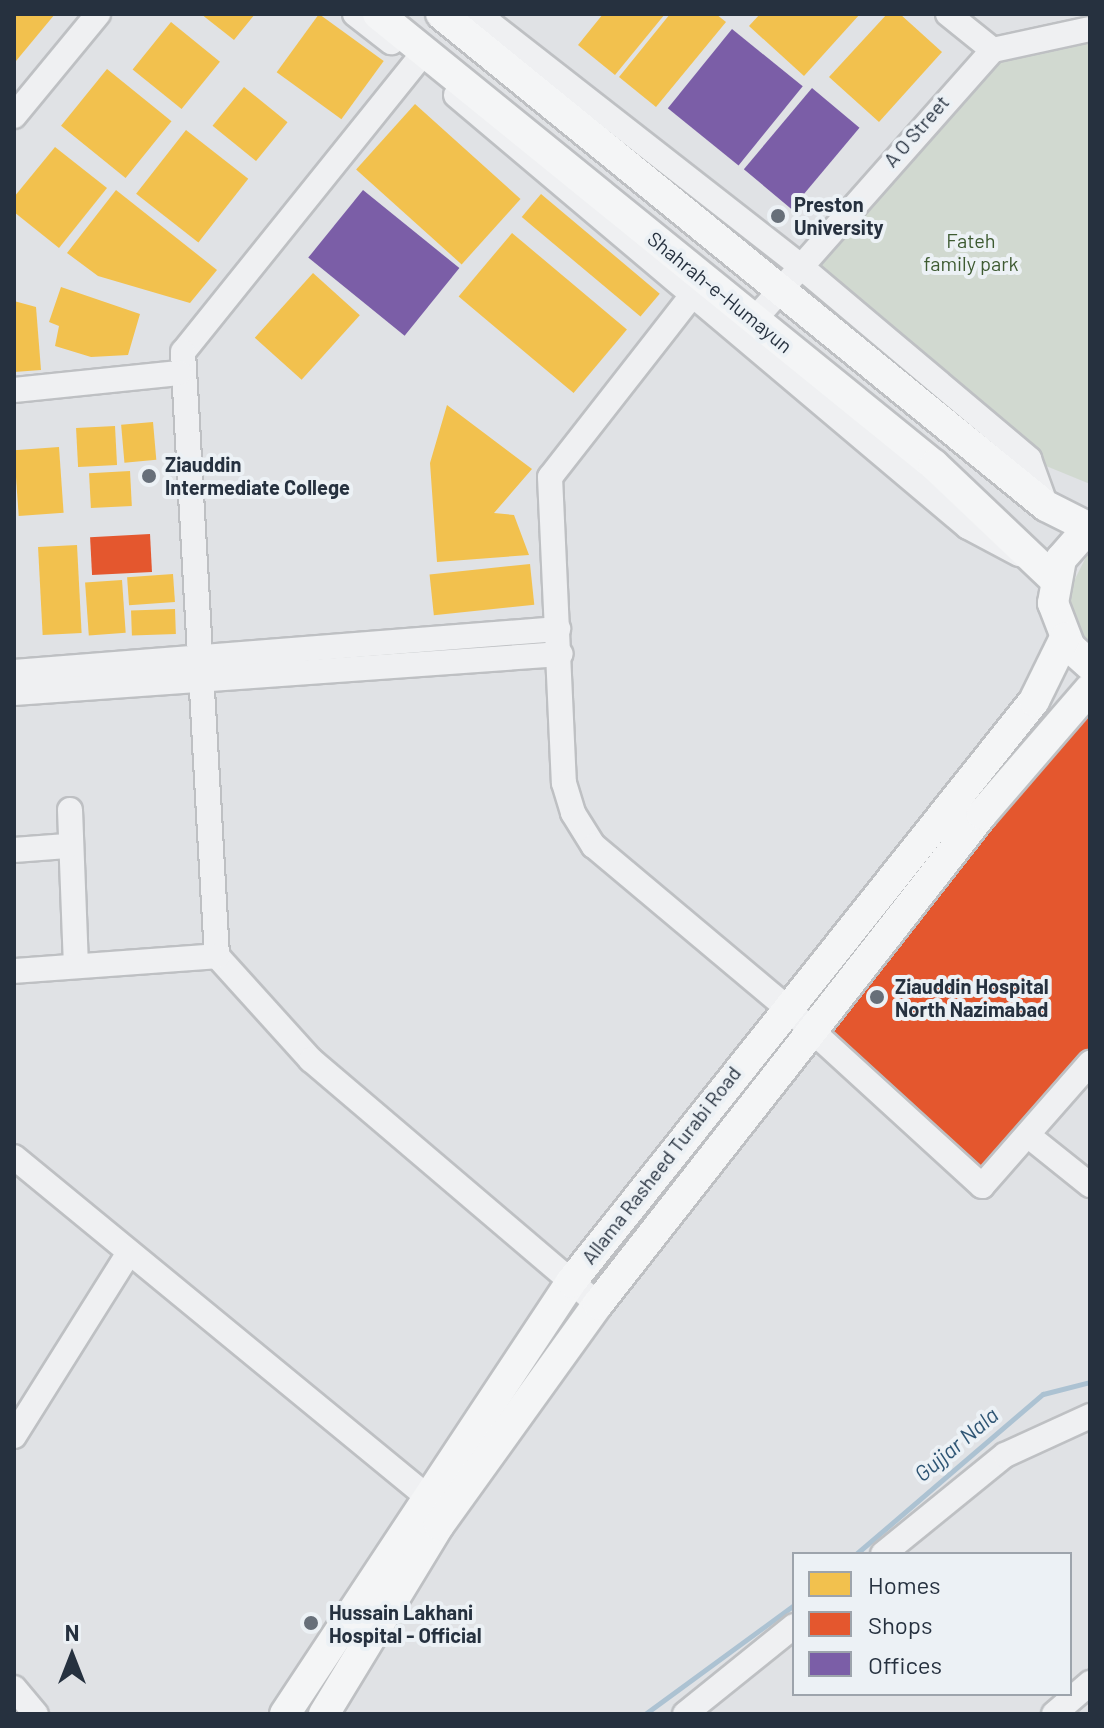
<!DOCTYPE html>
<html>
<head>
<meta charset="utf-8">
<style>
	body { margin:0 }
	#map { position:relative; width:1104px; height:1728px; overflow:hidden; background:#e0e2e5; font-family:Barlow,sans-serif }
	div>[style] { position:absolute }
	.green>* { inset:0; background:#d1d9d0 }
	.homes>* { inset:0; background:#f2c14e; transform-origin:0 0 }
	.shops>* { inset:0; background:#e4572e; transform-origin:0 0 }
	.offices>* { inset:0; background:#7b5ea7; transform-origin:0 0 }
	.stream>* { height:5px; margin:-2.5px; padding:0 2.5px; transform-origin:2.5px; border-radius:2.5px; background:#acc2d2 }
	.roads { filter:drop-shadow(2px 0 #bec0c3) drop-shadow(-2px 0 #bec0c3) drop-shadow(0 2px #bec0c3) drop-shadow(0 -2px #bec0c3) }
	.minor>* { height:24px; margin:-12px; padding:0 12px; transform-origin:12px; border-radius:12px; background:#eff0f2 }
	.major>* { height:30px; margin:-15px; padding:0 15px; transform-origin:15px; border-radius:15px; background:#f4f5f6 }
	.dots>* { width:22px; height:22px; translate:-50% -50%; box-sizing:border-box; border:4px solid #ecf1f5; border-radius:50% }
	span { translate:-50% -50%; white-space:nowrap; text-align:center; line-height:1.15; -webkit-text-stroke:8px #ecf1f5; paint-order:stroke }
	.street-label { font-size:20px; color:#26313f }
	.poi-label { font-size:20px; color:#26313f; font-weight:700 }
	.left { translate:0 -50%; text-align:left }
	.park-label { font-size:20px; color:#3e5b32 }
	.water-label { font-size:22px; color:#2e5574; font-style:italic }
	.frame { position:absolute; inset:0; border:16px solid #26313f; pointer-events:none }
	.legend { position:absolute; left:792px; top:1552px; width:280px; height:144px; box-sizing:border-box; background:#ecf1f5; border:2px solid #9da4ac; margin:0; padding:10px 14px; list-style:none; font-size:24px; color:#26313f }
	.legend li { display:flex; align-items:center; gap:16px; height:40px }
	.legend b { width:40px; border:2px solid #9da4ac }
	.north { position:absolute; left:32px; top:1616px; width:80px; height:80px; -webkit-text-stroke:6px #ecf1f5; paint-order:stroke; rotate:0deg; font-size:22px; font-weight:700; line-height:32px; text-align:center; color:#26313f }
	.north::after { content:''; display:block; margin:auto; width:28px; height:36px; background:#26313f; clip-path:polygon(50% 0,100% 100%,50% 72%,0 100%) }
</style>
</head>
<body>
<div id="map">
	<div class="green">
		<i style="clip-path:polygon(1090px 31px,1090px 484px,1029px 459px,799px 265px,993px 50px)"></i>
		<i style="clip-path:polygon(1090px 549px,1090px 646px,1070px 612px,1069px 591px)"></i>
	</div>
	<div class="homes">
		<i style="clip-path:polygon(14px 14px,55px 14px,16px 61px,14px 59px)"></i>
		<i style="clip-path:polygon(201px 14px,255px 14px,234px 40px)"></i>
		<i style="left:319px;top:14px;width:80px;height:72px;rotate:36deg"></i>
		<i style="clip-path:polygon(603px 14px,665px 14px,615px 75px,578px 45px)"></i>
		<i style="clip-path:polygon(670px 14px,716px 14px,726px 22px,656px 107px,619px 77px)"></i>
		<i style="clip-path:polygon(760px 14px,860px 14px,804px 76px,749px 26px)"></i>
		<i style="clip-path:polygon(887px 14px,900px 14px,942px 52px,879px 122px,829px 77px)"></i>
		<i style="left:171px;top:22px;width:63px;height:61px;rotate:39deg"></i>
		<i style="left:107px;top:69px;width:83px;height:73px;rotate:39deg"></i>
		<i style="left:244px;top:87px;width:56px;height:50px;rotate:39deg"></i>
		<i style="left:415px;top:104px;width:142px;height:88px;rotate:42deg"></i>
		<i style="left:186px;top:130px;width:79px;height:81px;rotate:38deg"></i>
		<i style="clip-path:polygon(55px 147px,107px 188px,59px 248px,14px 212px,14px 197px)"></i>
		<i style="clip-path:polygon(116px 190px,217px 270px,190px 303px,98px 276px,67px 253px)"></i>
		<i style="left:541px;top:194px;width:155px;height:30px;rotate:40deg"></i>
		<i style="left:512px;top:233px;width:150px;height:83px;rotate:40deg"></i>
		<i style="left:313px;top:273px;width:63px;height:87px;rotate:42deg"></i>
		<i style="clip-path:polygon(61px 287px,140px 314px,128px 355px,91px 357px,55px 346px,59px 326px,49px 322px)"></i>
		<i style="clip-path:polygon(14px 301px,36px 307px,41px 370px,14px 372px)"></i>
		<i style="clip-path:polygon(447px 405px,532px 469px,494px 513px,514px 515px,529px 555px,437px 562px,430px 463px)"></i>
		<i style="left:153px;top:422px;width:38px;height:32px;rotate:85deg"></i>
		<i style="left:115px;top:426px;width:39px;height:39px;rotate:87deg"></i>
		<i style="left:59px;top:447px;width:66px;height:45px;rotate:86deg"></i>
		<i style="left:130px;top:471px;width:35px;height:41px;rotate:87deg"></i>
		<i style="left:77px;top:545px;width:88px;height:39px;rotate:87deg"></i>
		<i style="left:530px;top:564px;width:41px;height:101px;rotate:84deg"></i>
		<i style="left:173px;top:574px;width:28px;height:46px;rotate:86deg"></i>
		<i style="left:122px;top:580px;width:53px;height:37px;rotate:86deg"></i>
		<i style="left:175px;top:609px;width:25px;height:44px;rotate:88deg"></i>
	</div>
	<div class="shops">
		<i style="left:150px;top:534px;width:38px;height:60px;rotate:87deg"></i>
		<i style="clip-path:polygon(1090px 692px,1090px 1061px,982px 1184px,819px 1030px)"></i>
	</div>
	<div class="offices">
		<i style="left:732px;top:29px;width:91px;height:102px;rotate:39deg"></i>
		<i style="left:812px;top:88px;width:62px;height:106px;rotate:40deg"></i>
		<i style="left:363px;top:190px;width:124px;height:87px;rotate:39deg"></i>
	</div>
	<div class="stream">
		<i style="left:856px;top:1554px;width:246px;rotate:-40.6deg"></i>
		<i style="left:1043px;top:1394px;width:49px;rotate:-14.3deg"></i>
		<i style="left:645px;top:1714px;width:185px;rotate:-36.2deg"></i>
	</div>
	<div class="roads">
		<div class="minor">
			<i style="left:355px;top:14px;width:46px;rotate:37.9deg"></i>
			<i style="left:478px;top:14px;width:407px;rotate:38deg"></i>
			<i style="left:799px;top:265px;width:301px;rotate:40.1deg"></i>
			<i style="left:1029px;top:459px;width:50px;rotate:70.1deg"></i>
			<i style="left:948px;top:14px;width:58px;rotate:38.7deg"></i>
			<i style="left:993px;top:50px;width:99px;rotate:-12.2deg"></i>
			<i style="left:417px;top:61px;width:373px;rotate:128.8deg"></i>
			<i style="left:183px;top:352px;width:605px;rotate:86.78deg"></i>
			<i style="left:217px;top:956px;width:140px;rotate:47.9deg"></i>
			<i style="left:311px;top:1060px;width:377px;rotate:40.4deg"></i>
			<i style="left:456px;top:95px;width:670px;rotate:40.16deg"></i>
			<i style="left:968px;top:527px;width:58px;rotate:27.9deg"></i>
			<i style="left:14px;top:116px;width:132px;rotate:-50.5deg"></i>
			<i style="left:690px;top:298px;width:227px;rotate:128deg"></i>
			<i style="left:550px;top:477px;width:306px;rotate:87.4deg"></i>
			<i style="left:564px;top:783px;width:31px;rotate:73deg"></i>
			<i style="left:573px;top:813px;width:39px;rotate:58deg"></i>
			<i style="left:594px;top:846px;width:249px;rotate:40deg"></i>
			<i style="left:785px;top:1006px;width:267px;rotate:42.4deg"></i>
			<i style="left:982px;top:1186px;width:164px;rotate:-48.7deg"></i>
			<i style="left:754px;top:320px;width:361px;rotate:-48.5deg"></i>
			<i style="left:14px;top:390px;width:166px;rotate:-5.9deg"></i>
			<i style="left:14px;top:672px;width:546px;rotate:-4.52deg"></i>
			<i style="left:14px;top:693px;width:548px;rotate:-4.08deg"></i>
			<i style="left:70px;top:810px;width:156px;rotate:87.8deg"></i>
			<i style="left:14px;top:850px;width:53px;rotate:-4.3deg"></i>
			<i style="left:14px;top:971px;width:204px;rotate:-4.2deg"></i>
			<i style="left:1030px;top:1137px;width:77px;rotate:38.7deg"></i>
			<i style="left:14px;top:1157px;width:531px;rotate:39.42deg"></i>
			<i style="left:14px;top:1436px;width:215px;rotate:-57.9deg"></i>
			<i style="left:883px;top:1554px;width:157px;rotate:-39.1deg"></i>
			<i style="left:1005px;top:1455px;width:94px;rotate:-24.6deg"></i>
			<i style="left:14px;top:1688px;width:34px;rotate:50deg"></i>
			<i style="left:685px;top:1714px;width:140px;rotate:-38.9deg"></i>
			<i style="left:1054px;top:1714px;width:48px;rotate:-40.7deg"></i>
		</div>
		<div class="major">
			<i style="left:378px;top:14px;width:716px;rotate:39.05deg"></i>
			<i style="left:934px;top:465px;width:166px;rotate:43.5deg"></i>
			<i style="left:441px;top:14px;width:780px;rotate:39.12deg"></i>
			<i style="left:1046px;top:506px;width:47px;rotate:26.6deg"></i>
			<i style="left:1090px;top:526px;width:44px;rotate:131.3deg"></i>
			<i style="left:1061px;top:559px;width:45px;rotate:100.3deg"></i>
			<i style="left:1053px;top:603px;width:47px;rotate:68.9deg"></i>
			<i style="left:1070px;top:647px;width:27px;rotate:42deg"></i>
			<i style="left:285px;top:1714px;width:518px;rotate:-56.49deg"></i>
			<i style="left:571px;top:1282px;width:743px;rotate:-51.45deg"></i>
			<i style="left:1034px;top:701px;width:70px;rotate:-63.8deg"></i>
			<i style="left:324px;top:1714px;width:221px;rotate:-58.7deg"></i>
			<i style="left:439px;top:1525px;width:272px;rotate:-54.3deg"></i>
			<i style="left:598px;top:1304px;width:623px;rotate:-51.92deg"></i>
			<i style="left:982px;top:814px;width:165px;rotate:-49.2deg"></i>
		</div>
	</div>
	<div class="dots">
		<i style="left:778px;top:216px;background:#676f79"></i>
		<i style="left:149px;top:476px;background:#676f79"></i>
		<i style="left:877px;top:997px;background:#676f79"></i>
		<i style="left:311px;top:1623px;background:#676f79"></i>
	</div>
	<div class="street-label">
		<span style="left:916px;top:131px;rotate:-49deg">A O Street</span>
		<span style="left:720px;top:292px;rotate:39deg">Shahrah-e-Humayun</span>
		<span style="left:661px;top:1165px;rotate:-52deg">Allama Rasheed Turabi Road</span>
	</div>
	<div class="poi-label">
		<span class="left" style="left:794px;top:216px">Preston<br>University</span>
		<span class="left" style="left:165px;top:476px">Ziauddin<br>Intermediate College</span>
		<span class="left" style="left:895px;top:998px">Ziauddin Hospital<br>North Nazimabad</span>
		<span class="left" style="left:329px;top:1624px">Hussain Lakhani<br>Hospital - Official</span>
	</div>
	<div class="park-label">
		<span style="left:971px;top:252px">Fateh<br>family park</span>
	</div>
	<div class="water-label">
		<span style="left:956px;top:1444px;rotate:-40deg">Gujjar Nala</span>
	</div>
	<div class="frame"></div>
	<ul class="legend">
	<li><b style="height:22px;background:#f2c14e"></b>Homes</li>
	<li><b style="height:22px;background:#e4572e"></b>Shops</li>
	<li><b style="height:22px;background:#7b5ea7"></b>Offices</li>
	</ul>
	<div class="north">N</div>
</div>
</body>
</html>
